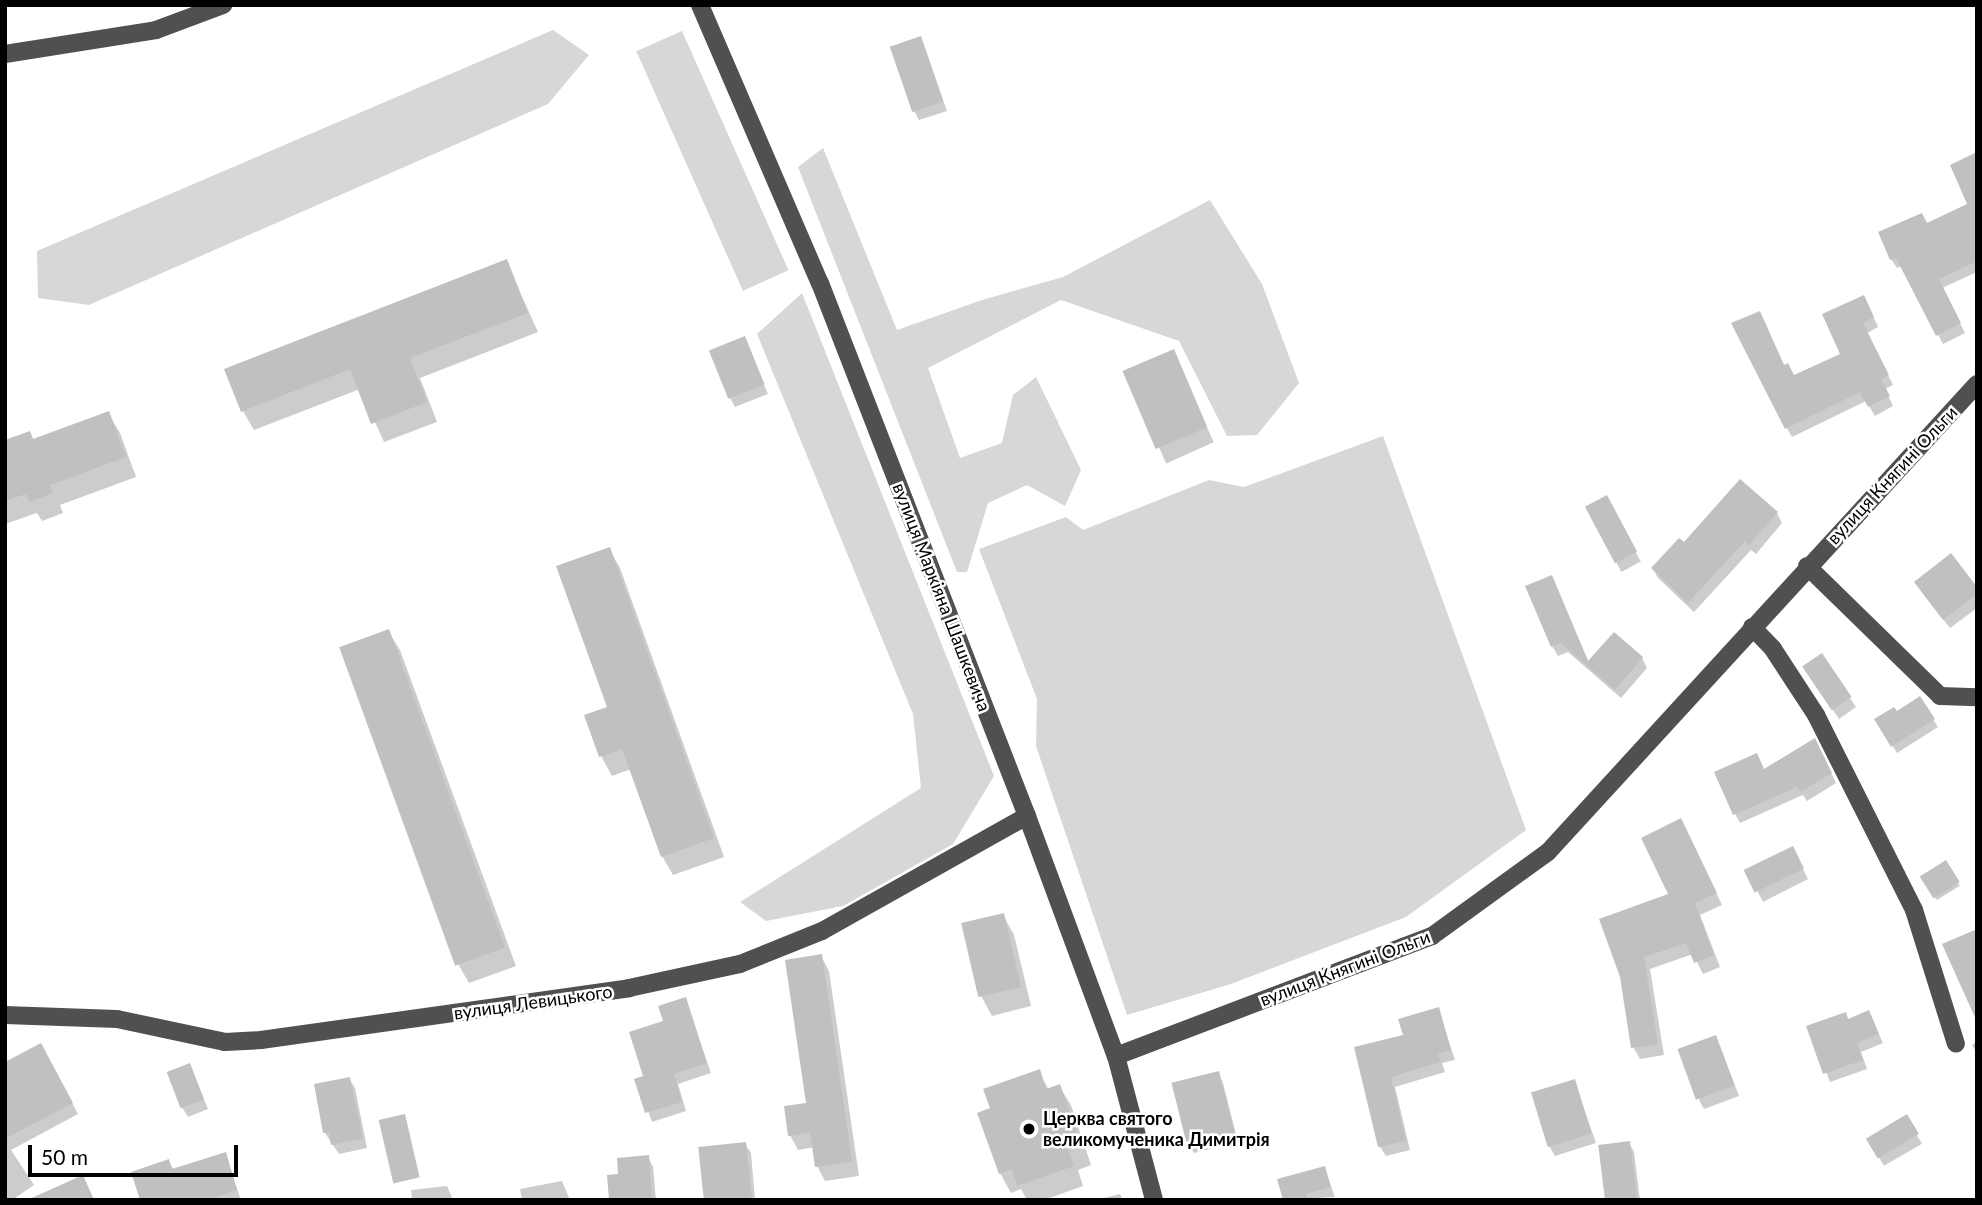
<!DOCTYPE html>
<html>
<head>
<meta charset="utf-8">
<style>
	body { margin:0 }
	#map { position:relative; width:1982px; height:1205px; overflow:hidden; background:#fff; font-family:Lato,sans-serif }
	div>[style] { position:absolute }
	.green>* { inset:0; background:#d7d7d7; transform-origin:0 0 }
	.shadow>* { inset:0; background:#0003; transform-origin:0 0 }
	.building>* { inset:0; background:#c0c0c0; transform-origin:0 0 }
	.minor>* { height:18px; margin:-9px; padding:0 9px; transform-origin:9px; border-radius:9px; background:#505050 }
	.dots>* { width:19px; height:19px; translate:-50% -50%; box-sizing:border-box; border:4px solid #fff; border-radius:50% }
	span { translate:-50% -50%; white-space:nowrap; text-align:center; line-height:1.15; -webkit-text-stroke:5px #fff; paint-order:stroke }
	.street-label { font-size:18px; color:#000 }
	.poi-label { font-size:18px; color:#000; font-weight:700 }
	.left { translate:0 -50%; text-align:left }
	.frame { position:absolute; inset:0; border:7px solid #000; pointer-events:none }
	.scale { position:absolute; left:28px; top:1145px; width:210px; height:32px; box-sizing:border-box; border:4px solid #000; border-top:0; padding-left:9px; font-size:21px; line-height:24px; white-space:nowrap; color:#000; -webkit-text-stroke:5px #fff; paint-order:stroke }
</style>
</head>
<body>
<div id="map">
	<div class="green">
		<i style="clip-path:polygon(553px 30px,589px 55px,548px 104px,89px 305px,38px 298px,37px 251px)"></i>
		<i style="left:682px;top:31px;width:262px;height:50px;rotate:66deg"></i>
		<i style="clip-path:polygon(823px 148px,897px 330px,982px 300px,1063px 277px,1210px 200px,1262px 284px,1299px 383px,1257px 435px,1227px 436px,1179px 341px,1061px 300px,928px 368px,960px 458px,1002px 443px,1013px 395px,1036px 377px,1081px 470px,1065px 506px,1027px 485px,988px 503px,967px 572px,957px 572px,798px 167px)"></i>
		<i style="clip-path:polygon(802px 293px,994px 776px,953px 844px,843px 906px,766px 921px,740px 902px,921px 788px,913px 714px,757px 334px)"></i>
		<i style="clip-path:polygon(1383px 436px,1526px 830px,1406px 917px,1231px 984px,1127px 1015px,1036px 746px,1037px 699px,979px 549px,1066px 517px,1083px 530px,1209px 480px,1244px 487px)"></i>
	</div>
	<div class="shadow">
		<i style="clip-path:polygon(920px 38px,947px 111px,919px 120px,914px 111px)"></i>
		<i style="clip-path:polygon(1977px 164px,1977px 272px,1942px 288px,1965px 333px,1943px 344px,1902px 266px,1897px 268px,1891px 259px,1927px 225px,1969px 205px)"></i>
		<i style="clip-path:polygon(506px 261px,538px 332px,420px 378px,437px 422px,384px 442px,360px 389px,254px 430px,243px 411px)"></i>
		<i style="clip-path:polygon(1869px 307px,1878px 327px,1867px 333px,1893px 385px,1885px 389px,1893px 406px,1875px 416px,1866px 401px,1792px 437px,1787px 428px,1760px 313px,1785px 367px,1794px 377px,1842px 355px)"></i>
		<i style="clip-path:polygon(745px 339px,768px 394px,735px 407px,730px 398px)"></i>
		<i style="left:1173px;top:351px;width:100px;height:52px;rotate:66deg"></i>
		<i style="clip-path:polygon(108px 413px,120px 433px,136px 477px,60px 505px,63px 513px,42px 521px,37px 513px,5px 524px,5px 451px)"></i>
		<i style="left:1607px;top:498px;width:72px;height:22px;rotate:62deg"></i>
		<i style="clip-path:polygon(1777px 513px,1782px 523px,1756px 554px,1751px 550px,1694px 612px,1658px 578px,1653px 569px,1685px 545px)"></i>
		<i style="clip-path:polygon(609px 549px,620px 568px,724px 857px,673px 875px,662px 856px,631px 769px,612px 776px,601px 756px,586px 716px,609px 708px)"></i>
		<i style="clip-path:polygon(1552px 577px,1589px 663px,1614px 634px,1642px 658px,1647px 668px,1621px 698px,1568px 652px,1558px 656px,1552px 646px)"></i>
		<i style="clip-path:polygon(1977px 590px,1977px 608px,1950px 628px,1921px 591px)"></i>
		<i style="clip-path:polygon(388px 631px,400px 650px,516px 966px,469px 983px,458px 964px)"></i>
		<i style="clip-path:polygon(1822px 655px,1856px 707px,1839px 719px,1810px 676px)"></i>
		<i style="clip-path:polygon(1920px 698px,1938px 727px,1897px 753px,1877px 720px,1897px 714px)"></i>
		<i style="clip-path:polygon(1820px 750px,1836px 783px,1807px 801px,1803px 795px,1740px 823px,1735px 814px,1765px 771px)"></i>
		<i style="clip-path:polygon(1687px 832px,1722px 905px,1700px 915px,1720px 967px,1703px 974px,1693px 954px,1650px 969px,1664px 1055px,1640px 1059px,1633px 1047px,1621px 976px,1671px 895px)"></i>
		<i style="clip-path:polygon(1797px 857px,1808px 879px,1763px 902px,1747px 871px)"></i>
		<i style="left:1945px;top:862px;width:28px;height:27px;rotate:58deg"></i>
		<i style="clip-path:polygon(1003px 915px,1014px 935px,1031px 1006px,992px 1016px,981px 996px)"></i>
		<i style="clip-path:polygon(821px 956px,829px 971px,859px 1176px,825px 1181px,817px 1166px,814px 1147px,798px 1150px,790px 1135px,808px 1104px)"></i>
		<i style="clip-path:polygon(685px 999px,711px 1073px,678px 1084px,686px 1111px,652px 1122px,637px 1080px,645px 1077px,665px 1022px)"></i>
		<i style="clip-path:polygon(1438px 1009px,1455px 1060px,1442px 1063px,1445px 1072px,1395px 1087px,1410px 1150px,1386px 1156px,1380px 1147px,1356px 1048px,1405px 1036px)"></i>
		<i style="clip-path:polygon(1849px 1021px,1873px 1021px,1883px 1043px,1861px 1052px,1867px 1069px,1830px 1082px,1808px 1027px)"></i>
		<i style="clip-path:polygon(1977px 1042px,1977px 1054px,1972px 1045px)"></i>
		<i style="clip-path:polygon(1720px 1046px,1739px 1096px,1704px 1109px,1699px 1100px)"></i>
		<i style="clip-path:polygon(47px 1056px,78px 1114px,11px 1150px,34px 1185px,12px 1200px,5px 1200px,5px 1064px)"></i>
		<i style="clip-path:polygon(190px 1065px,208px 1109px,188px 1117px,182px 1107px)"></i>
		<i style="clip-path:polygon(1039px 1072px,1049px 1090px,1059px 1086px,1071px 1105px,1091px 1165px,1078px 1170px,1083px 1186px,1044px 1200px,1027px 1200px,1021px 1189px,1011px 1193px,1000px 1173px,992px 1109px)"></i>
		<i style="clip-path:polygon(1218px 1073px,1223px 1083px,1238px 1142px,1194px 1153px,1188px 1144px)"></i>
		<i style="clip-path:polygon(349px 1079px,355px 1088px,367px 1148px,339px 1154px,325px 1133px)"></i>
		<i style="clip-path:polygon(1574px 1081px,1596px 1143px,1555px 1156px,1549px 1146px)"></i>
		<i style="left:1906px;top:1116px;width:32px;height:44px;rotate:60deg"></i>
		<i style="clip-path:polygon(1629px 1143px,1634px 1152px,1640px 1200px,1607px 1200px)"></i>
		<i style="clip-path:polygon(745px 1144px,751px 1153px,755px 1200px,706px 1200px)"></i>
		<i style="clip-path:polygon(225px 1154px,241px 1200px,142px 1200px,168px 1161px,174px 1170px)"></i>
		<i style="clip-path:polygon(648px 1157px,653px 1167px,656px 1200px,611px 1200px,620px 1176px)"></i>
		<i style="clip-path:polygon(1324px 1168px,1335px 1197px,1285px 1200px)"></i>
		<i style="clip-path:polygon(562px 1181px,570px 1200px,522px 1200px,520px 1189px)"></i>
		<i style="clip-path:polygon(447px 1186px,453px 1200px,412px 1200px,411px 1190px)"></i>
		<i style="clip-path:polygon(1120px 1194px,1123px 1200px,1100px 1200px,1100px 1199px)"></i>
	</div>
	<div class="building">
		<i style="left:921px;top:36px;width:69px;height:33px;rotate:71deg"></i>
		<i style="clip-path:polygon(1977px 152px,1977px 261px,1939px 279px,1961px 323px,1936px 336px,1896px 258px,1890px 260px,1878px 232px,1922px 213px,1927px 223px,1967px 204px,1950px 165px)"></i>
		<i style="clip-path:polygon(507px 259px,528px 313px,410px 358px,427px 402px,371px 424px,350px 369px,241px 412px,224px 369px)"></i>
		<i style="clip-path:polygon(1864px 295px,1874px 317px,1863px 323px,1889px 375px,1881px 379px,1890px 396px,1868px 407px,1860px 392px,1785px 429px,1731px 323px,1760px 311px,1784px 365px,1788px 363px,1794px 375px,1840px 354px,1822px 314px)"></i>
		<i style="left:745px;top:336px;width:52px;height:39px;rotate:68deg"></i>
		<i style="left:1174px;top:349px;width:85px;height:56px;rotate:67deg"></i>
		<i style="clip-path:polygon(109px 411px,126px 457px,50px 485px,53px 493px,29px 502px,26px 494px,5px 501px,5px 440px,30px 431px,33px 439px)"></i>
		<i style="clip-path:polygon(1740px 479px,1778px 512px,1749px 545px,1745px 541px,1688px 603px,1651px 568px,1679px 538px,1684px 542px)"></i>
		<i style="left:1607px;top:495px;width:64px;height:25px;rotate:62deg"></i>
		<i style="clip-path:polygon(610px 547px,714px 838px,661px 857px,622px 749px,599px 757px,584px 715px,607px 707px,556px 566px)"></i>
		<i style="clip-path:polygon(1951px 553px,1977px 587px,1977px 594px,1943px 620px,1914px 582px)"></i>
		<i style="clip-path:polygon(1552px 575px,1588px 661px,1614px 632px,1643px 657px,1615px 690px,1561px 643px,1551px 647px,1525px 586px)"></i>
		<i style="left:389px;top:629px;width:339px;height:53px;rotate:70deg"></i>
		<i style="left:1822px;top:653px;width:53px;height:24px;rotate:56deg"></i>
		<i style="clip-path:polygon(1920px 696px,1935px 719px,1891px 747px,1874px 719px,1894px 707px,1897px 711px)"></i>
		<i style="clip-path:polygon(1815px 738px,1832px 773px,1800px 792px,1797px 787px,1733px 815px,1714px 772px,1757px 753px,1764px 769px)"></i>
		<i style="clip-path:polygon(1681px 818px,1717px 893px,1695px 903px,1714px 955px,1694px 963px,1686px 943px,1644px 957px,1658px 1044px,1631px 1048px,1620px 977px,1599px 919px,1668px 894px,1641px 838px)"></i>
		<i style="left:1793px;top:846px;width:25px;height:55px;rotate:64deg"></i>
		<i style="left:1946px;top:860px;width:26px;height:31px;rotate:58deg"></i>
		<i style="left:1004px;top:913px;width:76px;height:44px;rotate:77deg"></i>
		<i style="clip-path:polygon(1977px 929px,1977px 1022px,1942px 944px)"></i>
		<i style="clip-path:polygon(822px 954px,852px 1161px,815px 1167px,810px 1133px,788px 1136px,784px 1106px,806px 1103px,785px 960px)"></i>
		<i style="clip-path:polygon(686px 997px,707px 1063px,674px 1074px,682px 1102px,645px 1113px,634px 1079px,643px 1076px,629px 1032px,663px 1021px,658px 1006px)"></i>
		<i style="clip-path:polygon(1439px 1007px,1451px 1050px,1438px 1054px,1441px 1062px,1391px 1077px,1406px 1141px,1378px 1147px,1354px 1047px,1403px 1035px,1398px 1019px)"></i>
		<i style="clip-path:polygon(1869px 1010px,1879px 1034px,1857px 1043px,1863px 1060px,1823px 1074px,1806px 1026px,1846px 1012px,1848px 1019px)"></i>
		<i style="left:1716px;top:1035px;width:54px;height:41px;rotate:70deg"></i>
		<i style="clip-path:polygon(41px 1043px,73px 1103px,5px 1139px,5px 1062px)"></i>
		<i style="left:190px;top:1063px;width:39px;height:25px;rotate:69deg"></i>
		<i style="clip-path:polygon(1040px 1069px,1046px 1089px,1060px 1084px,1082px 1145px,1068px 1150px,1074px 1166px,1017px 1186px,1012px 1169px,999px 1174px,977px 1113px,990px 1108px,983px 1089px)"></i>
		<i style="left:1219px;top:1071px;width:64px;height:49px;rotate:76deg"></i>
		<i style="clip-path:polygon(350px 1077px,363px 1139px,331px 1145px,329px 1132px,323px 1133px,314px 1084px)"></i>
		<i style="left:1575px;top:1079px;width:57px;height:46px;rotate:73deg"></i>
		<i style="left:405px;top:1114px;width:65px;height:27px;rotate:77deg"></i>
		<i style="left:1907px;top:1114px;width:23px;height:48px;rotate:59deg"></i>
		<i style="left:1630px;top:1141px;width:59px;height:32px;rotate:83deg"></i>
		<i style="left:746px;top:1142px;width:55px;height:48px;rotate:84deg"></i>
		<i style="clip-path:polygon(226px 1152px,237px 1190px,205px 1200px,140px 1200px,131px 1172px,169px 1159px,172px 1169px)"></i>
		<i style="clip-path:polygon(649px 1155px,652px 1200px,609px 1200px,607px 1175px,618px 1174px,617px 1158px)"></i>
		<i style="clip-path:polygon(1325px 1166px,1331px 1187px,1306px 1194px,1308px 1200px,1283px 1200px,1277px 1179px)"></i>
		<i style="clip-path:polygon(83px 1175px,94px 1200px,27px 1200px)"></i>
	</div>
	<div class="minor">
		<i style="left:700px;top:5px;width:303px;rotate:66.7deg"></i>
		<i style="left:820px;top:283px;width:572px;rotate:68.78deg"></i>
		<i style="left:1027px;top:816px;width:256px;rotate:69.7deg"></i>
		<i style="left:1116px;top:1056px;width:149px;rotate:75.2deg"></i>
		<i style="left:5px;top:54px;width:153px;rotate:-9deg"></i>
		<i style="left:156px;top:30px;width:72px;rotate:-20.5deg"></i>
		<i style="left:1807px;top:566px;width:186px;rotate:44.3deg"></i>
		<i style="left:1940px;top:696px;width:37px;rotate:2deg"></i>
		<i style="left:1752px;top:627px;width:30px;rotate:46deg"></i>
		<i style="left:1773px;top:649px;width:79px;rotate:56.9deg"></i>
		<i style="left:1816px;top:715px;width:218px;rotate:63.3deg"></i>
		<i style="left:1914px;top:910px;width:140px;rotate:72.6deg"></i>
		<i style="left:5px;top:1015px;width:112px;rotate:2deg"></i>
		<i style="left:117px;top:1019px;width:110px;rotate:12deg"></i>
		<i style="left:225px;top:1042px;width:36px;rotate:-3deg"></i>
		<i style="left:261px;top:1040px;width:372px;rotate:-8deg"></i>
		<i style="left:629px;top:988px;width:114px;rotate:-12.2deg"></i>
		<i style="left:740px;top:964px;width:88px;rotate:-21.9deg"></i>
		<i style="left:822px;top:931px;width:235px;rotate:-29.3deg"></i>
		<i style="left:1116px;top:1056px;width:338px;rotate:-20.8deg"></i>
		<i style="left:1432px;top:936px;width:143px;rotate:-35.9deg"></i>
		<i style="left:1548px;top:852px;width:635px;rotate:-47.49deg"></i>
	</div>
	<div class="dots">
		<i style="left:1029px;top:1129px;background:#000"></i>
	</div>
	<div class="street-label">
		<span style="left:1892px;top:475px;rotate:-47deg">вулиця Княгині Ольги</span>
		<span style="left:942px;top:597px;rotate:69deg">вулиця Маркіяна Шашкевича</span>
		<span style="left:1345px;top:968px;rotate:-21deg">вулиця Княгині Ольги</span>
		<span style="left:533px;top:1002px;rotate:-8deg">вулиця Левицького</span>
	</div>
	<div class="poi-label">
		<span class="left" style="left:1043px;top:1129px">Церква святого<br>великомученика Димитрія</span>
	</div>
	<div class="frame"></div>
	<div class="scale">50 m</div>
</div>
</body>
</html>
